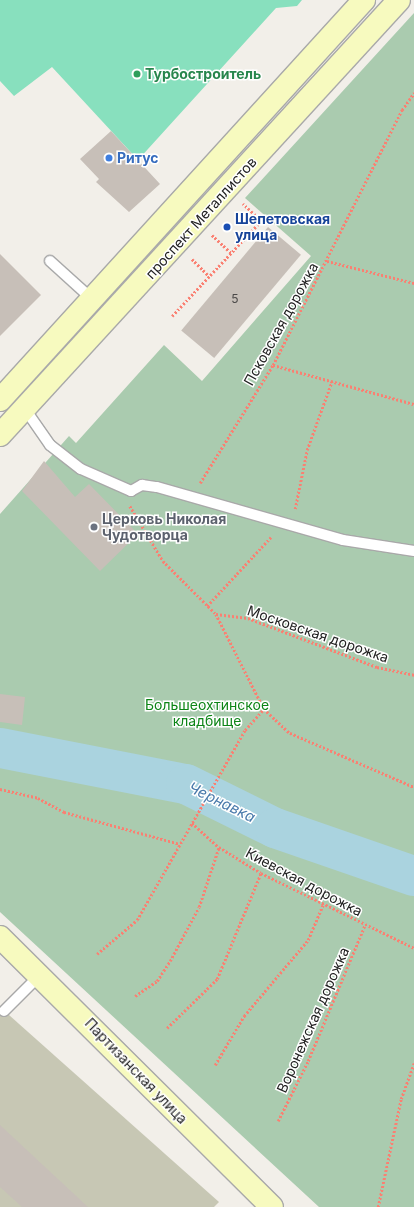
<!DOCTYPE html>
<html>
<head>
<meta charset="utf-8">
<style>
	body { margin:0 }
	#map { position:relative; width:414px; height:1207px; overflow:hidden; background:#f2efe9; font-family:Inter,sans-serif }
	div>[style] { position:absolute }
	.construction>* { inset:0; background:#c7c7b4 }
	.cemetery>* { inset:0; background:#aacbaf }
	.pitch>* { inset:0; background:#88e0be }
	.river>* { height:40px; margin:-20px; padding:0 20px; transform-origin:20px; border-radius:20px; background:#aad3df }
	.building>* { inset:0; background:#c7bfb8; transform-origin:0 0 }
	.path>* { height:2.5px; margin-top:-1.25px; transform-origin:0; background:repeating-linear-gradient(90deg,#fa8072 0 2px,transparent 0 4px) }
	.roads { filter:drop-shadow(1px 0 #a9a9a9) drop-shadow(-1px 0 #a9a9a9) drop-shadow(0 1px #a9a9a9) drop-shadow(0 -1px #a9a9a9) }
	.lane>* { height:10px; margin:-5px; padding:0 5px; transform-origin:5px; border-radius:5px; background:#fff }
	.secondary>* { height:22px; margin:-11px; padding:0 11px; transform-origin:11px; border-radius:11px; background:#f7fabf }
	.dots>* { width:11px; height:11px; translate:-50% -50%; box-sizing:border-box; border:2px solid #fff; border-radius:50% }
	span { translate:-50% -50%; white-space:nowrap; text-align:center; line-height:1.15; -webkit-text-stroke:3px #fff; paint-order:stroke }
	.number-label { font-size:12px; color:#4b4948 }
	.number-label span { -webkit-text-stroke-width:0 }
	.leisure-label { font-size:14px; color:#27864d; font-weight:700 }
	.left { translate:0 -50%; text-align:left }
	.shop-label { font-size:14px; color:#366cbe; font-weight:700 }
	.street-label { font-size:14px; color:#222 }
	.transit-label { font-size:14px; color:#164399; font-weight:700 }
	.worship-label { font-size:14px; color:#5b616d; font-weight:700 }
	.park-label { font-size:14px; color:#0c8416 }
	.water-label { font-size:15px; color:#4a7aab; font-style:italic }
</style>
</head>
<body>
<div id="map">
	<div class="construction">
		<i style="clip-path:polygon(0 1007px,219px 1202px,214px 1207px,0 1207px)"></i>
	</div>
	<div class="cemetery">
		<i style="clip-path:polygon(414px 13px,414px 1207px,319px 1207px,0 912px,0 514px,69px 436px,76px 443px,164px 345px,202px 381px,311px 256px,245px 198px)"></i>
	</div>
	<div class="pitch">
		<i style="clip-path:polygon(0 0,302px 0,297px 6px,276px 8px,138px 160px,52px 67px,14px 96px,0 81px)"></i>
	</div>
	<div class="river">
		<i style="left:0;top:748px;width:189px;rotate:11deg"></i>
		<i style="left:186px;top:784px;width:99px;rotate:26.3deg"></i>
		<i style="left:275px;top:828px;width:147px;rotate:19.1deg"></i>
	</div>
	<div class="building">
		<i style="clip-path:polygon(111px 131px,160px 184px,129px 212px,96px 182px,99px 179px,80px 159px)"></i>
		<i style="left:268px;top:227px;width:43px;height:135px;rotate:40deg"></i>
		<i style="clip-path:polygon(0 254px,41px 295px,0 336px)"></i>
		<i style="clip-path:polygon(44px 461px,75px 497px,89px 484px,138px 534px,100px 571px,22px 491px)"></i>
		<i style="clip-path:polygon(0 694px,25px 697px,22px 725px,0 722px)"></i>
		<i style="clip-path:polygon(0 1125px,88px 1207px,22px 1207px,0 1187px)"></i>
	</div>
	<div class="path">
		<i style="left:212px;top:235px;width:26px;rotate:43deg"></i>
		<i style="left:192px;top:259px;width:24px;rotate:45deg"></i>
		<i style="left:327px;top:261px;width:90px;rotate:14.2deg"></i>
		<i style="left:172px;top:316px;width:130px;rotate:-46.9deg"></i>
		<i style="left:261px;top:221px;width:25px;rotate:-137deg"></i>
		<i style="left:273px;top:365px;width:146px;rotate:15.5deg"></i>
		<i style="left:200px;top:483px;width:139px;rotate:-58.3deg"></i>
		<i style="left:273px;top:365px;width:286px;rotate:-63.2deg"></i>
		<i style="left:402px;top:110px;width:21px;rotate:-55deg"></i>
		<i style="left:130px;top:506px;width:64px;rotate:59deg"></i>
		<i style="left:163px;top:561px;width:75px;rotate:45deg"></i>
		<i style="left:216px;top:614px;width:106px;rotate:63.2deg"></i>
		<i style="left:264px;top:709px;width:35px;rotate:43deg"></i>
		<i style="left:290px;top:733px;width:135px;rotate:23.5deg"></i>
		<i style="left:295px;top:509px;width:60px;rotate:-78.5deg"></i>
		<i style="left:307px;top:450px;width:73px;rotate:-70.1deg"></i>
		<i style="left:207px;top:606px;width:94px;rotate:-47.2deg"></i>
		<i style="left:216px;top:614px;width:32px;rotate:7deg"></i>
		<i style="left:248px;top:618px;width:138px;rotate:20.8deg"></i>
		<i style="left:377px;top:667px;width:38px;rotate:12deg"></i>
		<i style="left:0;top:789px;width:39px;rotate:13deg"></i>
		<i style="left:38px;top:798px;width:30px;rotate:28deg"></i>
		<i style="left:64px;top:812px;width:120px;rotate:15.4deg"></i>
		<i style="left:192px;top:823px;width:36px;rotate:42deg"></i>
		<i style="left:219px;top:847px;width:49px;rotate:31.8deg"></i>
		<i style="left:261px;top:873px;width:170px;rotate:26.1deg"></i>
		<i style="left:97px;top:954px;width:52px;rotate:-40.4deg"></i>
		<i style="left:137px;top:920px;width:219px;rotate:-60.4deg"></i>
		<i style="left:245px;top:730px;width:28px;rotate:-48deg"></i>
		<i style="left:135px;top:996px;width:27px;rotate:-34deg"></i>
		<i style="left:157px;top:981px;width:24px;rotate:-57deg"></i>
		<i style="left:170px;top:961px;width:61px;rotate:-61.8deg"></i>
		<i style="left:199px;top:907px;width:63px;rotate:-71.6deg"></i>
		<i style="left:167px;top:1028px;width:70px;rotate:-44.4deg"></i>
		<i style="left:217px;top:979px;width:115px;rotate:-67.5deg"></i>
		<i style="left:215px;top:1065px;width:57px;rotate:-59.4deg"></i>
		<i style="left:244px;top:1016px;width:99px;rotate:-49.9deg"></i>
		<i style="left:308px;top:940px;width:38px;rotate:-67deg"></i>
		<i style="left:278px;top:1121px;width:67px;rotate:-63.4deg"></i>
		<i style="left:308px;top:1061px;width:147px;rotate:-67.3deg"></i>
		<i style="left:378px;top:1207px;width:110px;rotate:-78deg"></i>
		<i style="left:401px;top:1099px;width:38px;rotate:-70deg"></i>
	</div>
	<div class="roads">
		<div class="lane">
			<i style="left:50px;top:261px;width:58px;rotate:42.2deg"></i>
			<i style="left:25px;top:409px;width:44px;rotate:55.2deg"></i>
			<i style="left:50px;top:445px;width:39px;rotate:38deg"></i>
			<i style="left:81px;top:469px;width:55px;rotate:23.7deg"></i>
			<i style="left:131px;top:491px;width:13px;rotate:-29deg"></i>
			<i style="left:142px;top:485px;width:15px;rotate:8deg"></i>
			<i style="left:157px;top:487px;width:193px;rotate:15.9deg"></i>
			<i style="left:343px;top:540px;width:72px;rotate:8.8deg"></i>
			<i style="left:4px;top:1011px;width:52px;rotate:-45deg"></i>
		</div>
		<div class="secondary">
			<i style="left:0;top:400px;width:541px;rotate:-47.7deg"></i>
			<i style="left:0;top:435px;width:590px;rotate:-47.47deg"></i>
			<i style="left:0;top:937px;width:383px;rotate:44.8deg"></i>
		</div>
	</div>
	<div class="dots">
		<i style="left:137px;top:74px;background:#2e9e5b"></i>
		<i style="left:109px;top:158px;background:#3f7fe0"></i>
		<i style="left:227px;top:227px;background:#1a4fb4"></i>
		<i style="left:94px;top:527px;background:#6b7280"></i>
	</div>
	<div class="number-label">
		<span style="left:235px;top:299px">5</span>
	</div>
	<div class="leisure-label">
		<span class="left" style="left:145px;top:74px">Турбостроитель</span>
	</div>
	<div class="shop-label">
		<span class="left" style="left:117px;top:158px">Ритус</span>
	</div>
	<div class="street-label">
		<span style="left:201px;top:218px;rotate:-48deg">проспект Металлистов</span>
		<span style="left:281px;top:324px;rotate:-61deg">Псковская дорожка</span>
		<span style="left:318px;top:634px;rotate:19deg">Московская дорожка</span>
		<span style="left:304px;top:882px;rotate:28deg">Киевская дорожка</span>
		<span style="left:313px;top:1020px;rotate:-66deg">Воронежская дорожка</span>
		<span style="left:136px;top:1071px;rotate:46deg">Партизанская улица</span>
	</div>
	<div class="transit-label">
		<span class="left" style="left:235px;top:227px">Шепетовская<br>улица</span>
	</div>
	<div class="worship-label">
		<span class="left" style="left:102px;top:527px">Церковь Николая<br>Чудотворца</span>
	</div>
	<div class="park-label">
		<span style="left:207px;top:713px">Большеохтинское<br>кладбище</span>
	</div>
	<div class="water-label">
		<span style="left:222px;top:802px;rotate:26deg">Чернавка</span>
	</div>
</div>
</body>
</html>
